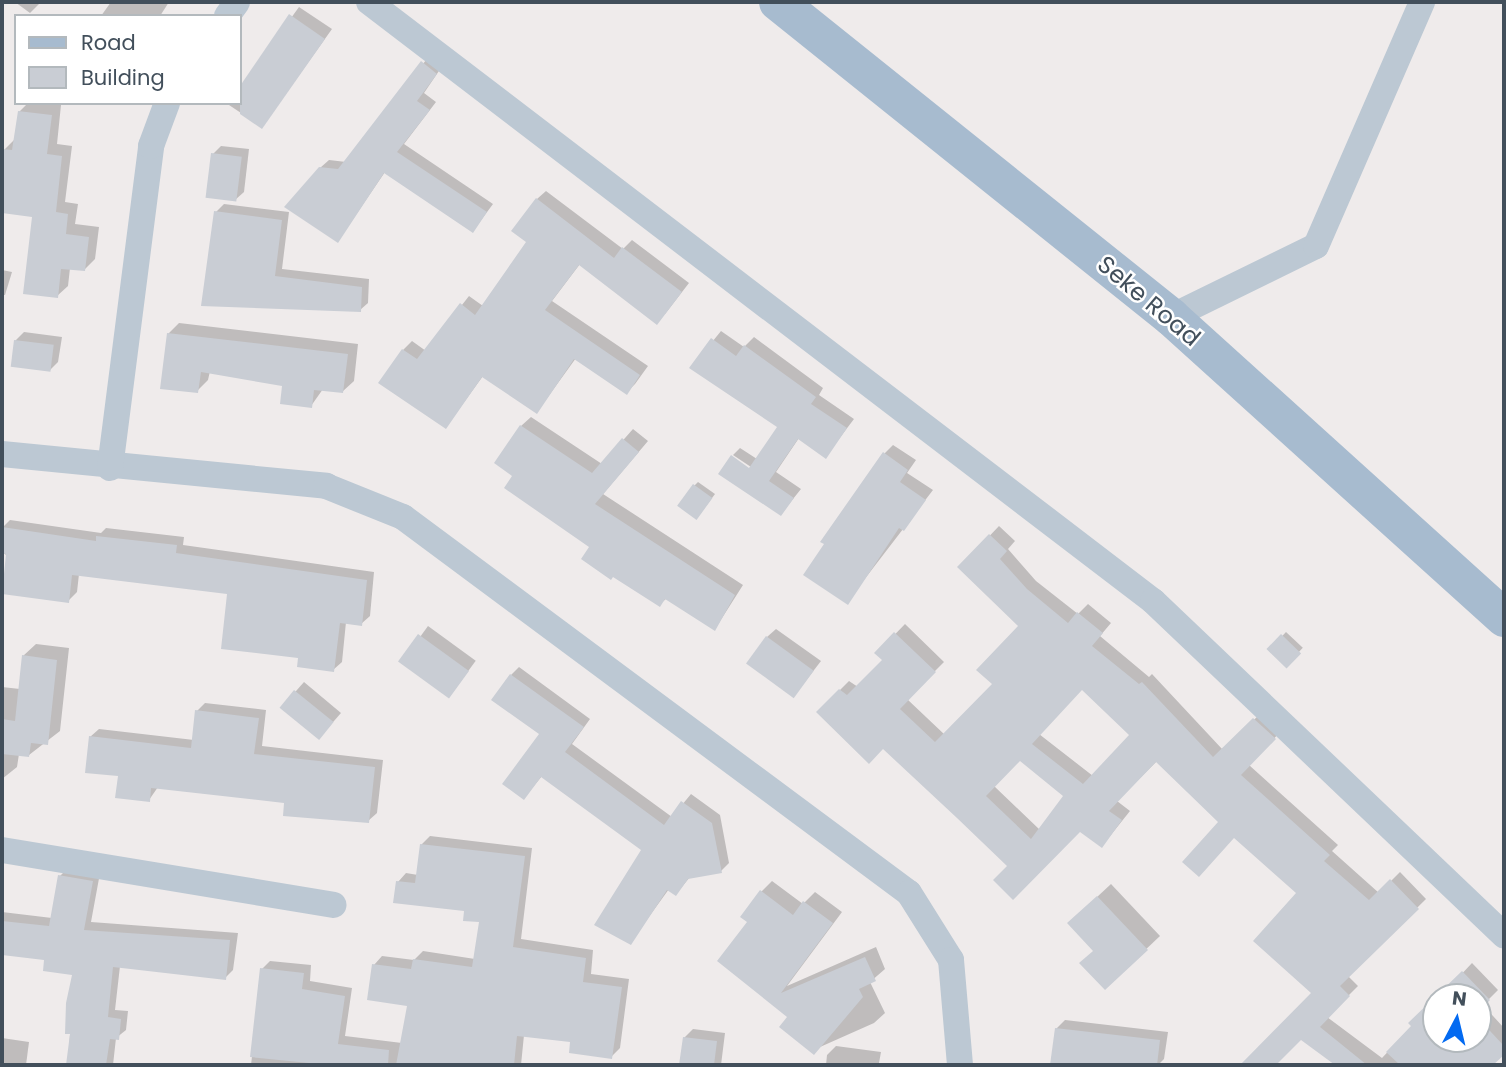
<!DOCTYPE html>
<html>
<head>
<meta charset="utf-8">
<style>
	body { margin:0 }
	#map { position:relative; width:1506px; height:1067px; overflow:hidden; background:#efebeb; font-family:Poppins,sans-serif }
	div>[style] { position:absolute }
	.shadow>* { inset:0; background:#0003; transform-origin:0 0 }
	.building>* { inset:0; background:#c9cdd4; transform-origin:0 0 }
	.minor>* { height:26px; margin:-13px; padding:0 13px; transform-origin:13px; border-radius:13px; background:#bcc8d3 }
	.primary>* { height:38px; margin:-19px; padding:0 19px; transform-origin:19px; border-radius:19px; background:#a7bbcf }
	span { translate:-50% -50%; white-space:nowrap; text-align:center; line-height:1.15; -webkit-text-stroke:5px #fff; paint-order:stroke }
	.street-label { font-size:24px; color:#424f5b }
	.frame { position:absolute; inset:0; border:4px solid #424f5b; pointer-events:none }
	.legend { position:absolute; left:14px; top:14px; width:228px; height:91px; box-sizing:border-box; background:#fff; border:2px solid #b3b9bd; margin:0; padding:9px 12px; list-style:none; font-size:21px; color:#424f5b }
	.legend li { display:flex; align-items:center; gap:14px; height:35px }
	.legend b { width:35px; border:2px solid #b3b9bd }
	.north { position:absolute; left:1422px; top:983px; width:70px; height:70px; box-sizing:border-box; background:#fff; border:2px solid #b3b9bd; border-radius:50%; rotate:7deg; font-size:19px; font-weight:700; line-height:28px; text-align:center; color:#424f5b }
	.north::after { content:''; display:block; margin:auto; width:24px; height:32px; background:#036af1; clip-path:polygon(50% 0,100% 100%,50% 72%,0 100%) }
</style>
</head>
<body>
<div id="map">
	<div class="shadow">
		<i style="clip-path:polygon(15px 2px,41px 2px,30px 13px)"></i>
		<i style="clip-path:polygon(111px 2px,169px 2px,160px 16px,101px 16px)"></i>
		<i style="clip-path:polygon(299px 7px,332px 29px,262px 127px,229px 105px,240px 103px,240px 89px)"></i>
		<i style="clip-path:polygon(430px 55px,443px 65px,424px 93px,436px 102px,404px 144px,493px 204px,473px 231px,385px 172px,338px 241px,320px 168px,329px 160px,346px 162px)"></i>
		<i style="clip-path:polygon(28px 103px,61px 105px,57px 144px,72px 146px,65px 202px,78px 204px,75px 224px,99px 227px,95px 259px,84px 270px,70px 268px,68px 286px,57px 296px,34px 215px,2px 211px,4px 150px,16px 138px,19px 112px)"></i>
		<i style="clip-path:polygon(221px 146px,249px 149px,244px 192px,235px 200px,213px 154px)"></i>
		<i style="clip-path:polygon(546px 191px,623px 249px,632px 240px,689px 283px,665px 314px,580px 264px,552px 301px,648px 366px,635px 384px,627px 392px,576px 358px,537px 412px,483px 376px,446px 427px,403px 350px,412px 341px,426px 351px,469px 296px,483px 306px,528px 241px,537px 199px)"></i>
		<i style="clip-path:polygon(224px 204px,289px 212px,282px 269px,369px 279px,368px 303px,360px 310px,203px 304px,216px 212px)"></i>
		<i style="clip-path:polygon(2px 270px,12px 272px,5px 295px,2px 295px)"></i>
		<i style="clip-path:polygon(179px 323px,358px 344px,354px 381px,342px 392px,323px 389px,311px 406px,284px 384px,210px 371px,208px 380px,197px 391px,168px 334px)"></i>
		<i style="clip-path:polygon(721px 331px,744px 347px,754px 337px,823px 388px,819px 395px,854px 419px,826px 456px,799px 438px,776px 472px,801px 489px,781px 514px,757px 471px,733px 455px,740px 448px,757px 459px,779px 426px,691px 368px)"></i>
		<i style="clip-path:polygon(24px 332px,62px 337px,58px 362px,49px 371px,15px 341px)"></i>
		<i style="clip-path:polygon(531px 417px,602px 464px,633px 429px,648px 441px,603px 494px,743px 585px,715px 629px,667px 598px,659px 605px,514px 476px,521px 426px)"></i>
		<i style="clip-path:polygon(893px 445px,916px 460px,907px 473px,933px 490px,847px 602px,885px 453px)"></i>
		<i style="clip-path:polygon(698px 482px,715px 494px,700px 514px,694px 486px)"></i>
		<i style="clip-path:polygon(10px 520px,101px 533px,106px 528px,184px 537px,183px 545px,374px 572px,370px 616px,361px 624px,346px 622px,342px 662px,333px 670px,300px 657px,229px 592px,79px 574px,77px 592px,68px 601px,2px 552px,2px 528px)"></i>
		<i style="clip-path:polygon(evenodd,999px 526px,1015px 541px,1008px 549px,1036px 581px,1078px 614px,1088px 604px,1111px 623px,1100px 636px,1149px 677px,1152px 674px,1223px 750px,1263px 711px,1283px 729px,1249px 765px,1338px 845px,1332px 851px,1379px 893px,1400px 872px,1426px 899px,1348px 976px,1358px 986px,1327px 1017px,1382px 1058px,1436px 1001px,1436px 1039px,1478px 1039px,1478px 997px,1440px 997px,1472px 963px,1498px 990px,1483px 1005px,1504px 1028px,1504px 1052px,1490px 1065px,1338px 1065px,1301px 1037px,1274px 1065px,1258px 1065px,1250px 1057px,1314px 992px,1298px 892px,1158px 760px,1117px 801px,1130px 811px,1102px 846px,1080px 830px,1010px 866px,883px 747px,818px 712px,849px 681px,858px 687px,884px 660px,877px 653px,905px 624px,944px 662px,907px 699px,945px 735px,995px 684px,1020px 626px,960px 567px,999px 526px,1082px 688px,1132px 735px,1093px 776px,1039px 734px,1082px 688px,999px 526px,1020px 758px,1065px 796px,1040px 830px,994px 786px,1020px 758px)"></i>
		<i style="left:428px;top:626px;width:59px;height:45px;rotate:36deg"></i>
		<i style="clip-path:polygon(776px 629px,821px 661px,794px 696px,767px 637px)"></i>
		<i style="left:1286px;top:632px;width:23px;height:25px;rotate:43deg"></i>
		<i style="clip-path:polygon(36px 644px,69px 648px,60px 731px,29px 755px,19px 754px,17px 767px,2px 779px,2px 687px,20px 689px,23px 656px)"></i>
		<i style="clip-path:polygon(519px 667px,590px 719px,572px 744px,672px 817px,691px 794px,720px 815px,729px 863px,721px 871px,690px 877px,676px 894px,669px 889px,630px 943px,644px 850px,542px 776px,524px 798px,541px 734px,511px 675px)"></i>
		<i style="clip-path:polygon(304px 682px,341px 713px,327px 729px,281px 708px)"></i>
		<i style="clip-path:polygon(205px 703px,266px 710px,262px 746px,383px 760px,377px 813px,368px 821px,286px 802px,158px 787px,149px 800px,120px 775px,90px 737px,99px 729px,194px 740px,197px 711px)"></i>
		<i style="clip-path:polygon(430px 836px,532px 848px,521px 939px,593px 950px,591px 974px,629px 979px,620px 1048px,611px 1057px,572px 1040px,524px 1035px,521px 1065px,251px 1065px,262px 969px,270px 961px,311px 965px,310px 981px,352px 988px,345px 1036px,402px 1043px,409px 1004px,374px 965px,382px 956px,414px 960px,423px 951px,475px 959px,481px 921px,466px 910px,398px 882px,406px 873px,418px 875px,421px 845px)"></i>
		<i style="clip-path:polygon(68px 868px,100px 873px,91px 922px,238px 933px,233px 970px,225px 978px,120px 966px,115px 1010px,128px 1011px,126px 1030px,116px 1038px,113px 1065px,68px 1065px,74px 973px,46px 959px,2px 953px,2px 912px,52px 918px,60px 876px)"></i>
		<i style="clip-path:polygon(772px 881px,803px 904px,815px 892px,842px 912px,787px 986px,876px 947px,885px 969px,870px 982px,885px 1013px,874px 1023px,811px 1051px,790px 1017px,750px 922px,761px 892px)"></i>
		<i style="clip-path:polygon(1111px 884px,1160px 936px,1105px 988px,1082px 911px)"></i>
		<i style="clip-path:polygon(1065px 1020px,1168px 1032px,1164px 1059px,1158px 1065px,1052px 1065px,1056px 1029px)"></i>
		<i style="clip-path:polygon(693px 1029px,725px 1033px,721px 1065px,681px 1065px,684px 1038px)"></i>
		<i style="clip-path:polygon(2px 1038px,29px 1042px,26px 1065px,2px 1065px)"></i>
		<i style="clip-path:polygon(836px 1046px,881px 1052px,879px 1063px,898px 1065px,826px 1065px,827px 1055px)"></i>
	</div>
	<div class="building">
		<i style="clip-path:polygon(289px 14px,325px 39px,262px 129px,240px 114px,240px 86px)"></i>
		<i style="clip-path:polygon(421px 61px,437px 74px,417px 101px,430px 110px,397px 152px,487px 212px,473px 233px,384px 173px,338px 243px,284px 207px,319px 167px,338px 169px)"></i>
		<i style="clip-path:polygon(18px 111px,52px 115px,47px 154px,62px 156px,56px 212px,68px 214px,66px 234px,89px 237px,85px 271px,61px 269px,58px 298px,23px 294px,32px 217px,2px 213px,2px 149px,12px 150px)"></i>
		<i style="left:211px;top:153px;width:31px;height:45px;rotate:7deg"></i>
		<i style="clip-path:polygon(536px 198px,614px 258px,622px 247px,682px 292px,657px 325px,579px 265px,545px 310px,640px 375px,627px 395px,574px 359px,537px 414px,482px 377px,446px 429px,378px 383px,402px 349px,417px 359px,460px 303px,475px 315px,526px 242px,511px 231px)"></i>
		<i style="clip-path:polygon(214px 211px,282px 220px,275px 276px,362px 287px,361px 312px,201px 306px)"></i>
		<i style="clip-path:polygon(167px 333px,348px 354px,343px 393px,314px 390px,312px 408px,280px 404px,282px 386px,201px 372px,198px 393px,160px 389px)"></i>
		<i style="clip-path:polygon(711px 338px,736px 356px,744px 345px,816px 397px,811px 404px,847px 428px,826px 459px,798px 439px,769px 481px,794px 498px,781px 516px,718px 474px,731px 455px,749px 468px,777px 427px,689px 368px)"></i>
		<i style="left:14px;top:340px;width:40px;height:27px;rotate:7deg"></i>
		<i style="clip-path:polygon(520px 425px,592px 473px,622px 438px,639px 452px,595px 504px,735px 595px,715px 631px,665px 599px,660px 607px,613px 577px,611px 580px,581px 559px,589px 547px,504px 488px,512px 476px,494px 463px)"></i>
		<i style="clip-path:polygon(883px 452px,908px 470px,900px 482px,926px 500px,904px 531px,899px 528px,848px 605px,803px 575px,824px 544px,820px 542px)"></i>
		<i style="left:693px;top:484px;width:24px;height:27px;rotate:36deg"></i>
		<i style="clip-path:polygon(2px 527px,96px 541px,96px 536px,177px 545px,176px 553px,367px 580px,362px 626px,340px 623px,334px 672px,297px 667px,298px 658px,221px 649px,227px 594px,72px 575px,69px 603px,2px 594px,6px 554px,2px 553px)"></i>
		<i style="clip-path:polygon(evenodd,989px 534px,1007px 551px,1000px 559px,1027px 589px,1068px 623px,1077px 612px,1103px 633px,1092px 646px,1139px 684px,1142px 682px,1213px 757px,1253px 718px,1276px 739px,1241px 775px,1330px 855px,1324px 861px,1369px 900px,1390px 879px,1419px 909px,1340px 986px,1350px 996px,1320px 1027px,1367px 1065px,1335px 1065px,1301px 1040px,1276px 1065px,1240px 1065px,1311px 993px,1253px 941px,1296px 893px,1234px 838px,1199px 877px,1182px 862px,1218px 822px,1156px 762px,1109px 811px,1122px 820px,1102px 848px,1080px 832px,1013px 900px,993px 880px,1007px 866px,957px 818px,883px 749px,869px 764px,816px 712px,839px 689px,847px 695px,882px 660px,874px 653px,894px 632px,936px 672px,900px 709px,935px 742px,992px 684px,976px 670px,1018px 626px,957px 567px,989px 534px,1082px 690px,1129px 735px,1083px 784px,1032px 744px,1082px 690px,989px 534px,1020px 761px,1063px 796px,1031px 839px,986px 796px,1020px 761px)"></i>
		<i style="left:418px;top:634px;width:63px;height:34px;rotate:36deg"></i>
		<i style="left:1281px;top:634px;width:28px;height:21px;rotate:44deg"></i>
		<i style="left:766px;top:636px;width:59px;height:34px;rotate:36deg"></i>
		<i style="clip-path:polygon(22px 655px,57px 660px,48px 745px,31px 743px,29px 757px,2px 754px,2px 719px,15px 721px)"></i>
		<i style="clip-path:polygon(510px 674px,584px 727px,565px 752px,664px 825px,681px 801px,712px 823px,722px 873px,688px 879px,676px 896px,667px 890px,631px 945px,594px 925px,641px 850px,541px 777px,524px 800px,502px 784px,539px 734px,491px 700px)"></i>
		<i style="left:294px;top:690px;width:51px;height:23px;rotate:39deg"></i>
		<i style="clip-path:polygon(195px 710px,259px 718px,254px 754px,375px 767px,369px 823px,283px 816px,284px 803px,151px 788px,150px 802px,115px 798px,118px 776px,85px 773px,89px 736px,191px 748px)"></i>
		<i style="clip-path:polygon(420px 844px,525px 856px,513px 947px,586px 958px,583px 982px,622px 987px,612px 1059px,569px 1053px,570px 1042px,517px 1036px,514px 1065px,396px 1065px,407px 1006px,367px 1000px,372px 964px,411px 969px,413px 959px,472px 967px,479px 922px,463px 921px,464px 911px,393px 903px,396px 881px,415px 883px)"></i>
		<i style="clip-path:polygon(58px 875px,93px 881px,84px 930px,230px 940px,226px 980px,113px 967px,108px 1017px,121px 1019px,119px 1040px,110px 1039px,106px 1065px,66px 1065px,70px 1034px,65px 1034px,66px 1003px,72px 975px,43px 971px,44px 960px,2px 955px,2px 921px,49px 926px)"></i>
		<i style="clip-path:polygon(760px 890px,793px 915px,803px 901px,833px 923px,781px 993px,865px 957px,876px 981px,859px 989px,863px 997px,814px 1055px,779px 1027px,787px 1017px,717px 961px,747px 922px,740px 917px)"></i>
		<i style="clip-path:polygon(1097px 896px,1148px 950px,1105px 990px,1079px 963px,1093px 951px,1067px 923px)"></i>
		<i style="clip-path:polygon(260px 968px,304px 973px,302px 989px,345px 996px,338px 1044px,389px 1050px,388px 1065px,329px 1065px,250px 1057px)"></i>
		<i style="clip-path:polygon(1462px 971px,1490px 1000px,1478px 1012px,1478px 997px,1436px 997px,1436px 1039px,1478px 1039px,1478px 1018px,1504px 1046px,1504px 1055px,1493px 1065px,1400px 1065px,1386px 1052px,1411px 1026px,1408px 1023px)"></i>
		<i style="clip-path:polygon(1055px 1028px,1160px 1040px,1157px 1065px,1050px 1065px)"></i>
		<i style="clip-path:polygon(683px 1037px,717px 1041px,714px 1065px,679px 1065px)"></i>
	</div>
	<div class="minor">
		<i style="left:369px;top:2px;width:987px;rotate:37.38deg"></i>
		<i style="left:1153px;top:601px;width:485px;rotate:43.6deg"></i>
		<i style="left:227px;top:16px;width:17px;rotate:-54deg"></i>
		<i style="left:1171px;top:317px;width:161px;rotate:-26.1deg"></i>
		<i style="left:1316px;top:246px;width:266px;rotate:-66.5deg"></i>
		<i style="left:2px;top:454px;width:326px;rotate:5.6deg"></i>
		<i style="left:326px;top:486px;width:83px;rotate:21.9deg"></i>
		<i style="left:403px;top:517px;width:630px;rotate:36.62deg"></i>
		<i style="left:909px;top:893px;width:79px;rotate:57.9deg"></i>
		<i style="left:951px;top:960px;width:105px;rotate:85.1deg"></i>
		<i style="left:110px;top:468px;width:325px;rotate:-82.7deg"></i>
		<i style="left:151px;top:146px;width:46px;rotate:-69.6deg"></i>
		<i style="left:2px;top:850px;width:336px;rotate:9.4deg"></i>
	</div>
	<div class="primary">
		<i style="left:778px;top:2px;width:504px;rotate:38.71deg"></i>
		<i style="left:1171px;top:317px;width:449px;rotate:42.1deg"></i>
	</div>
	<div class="street-label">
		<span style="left:1149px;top:301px;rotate:40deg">Seke Road</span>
	</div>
	<div class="frame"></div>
	<ul class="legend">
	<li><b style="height:9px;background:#a7bbcf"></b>Road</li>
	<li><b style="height:19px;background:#c9cdd4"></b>Building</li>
	</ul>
	<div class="north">N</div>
</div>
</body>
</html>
